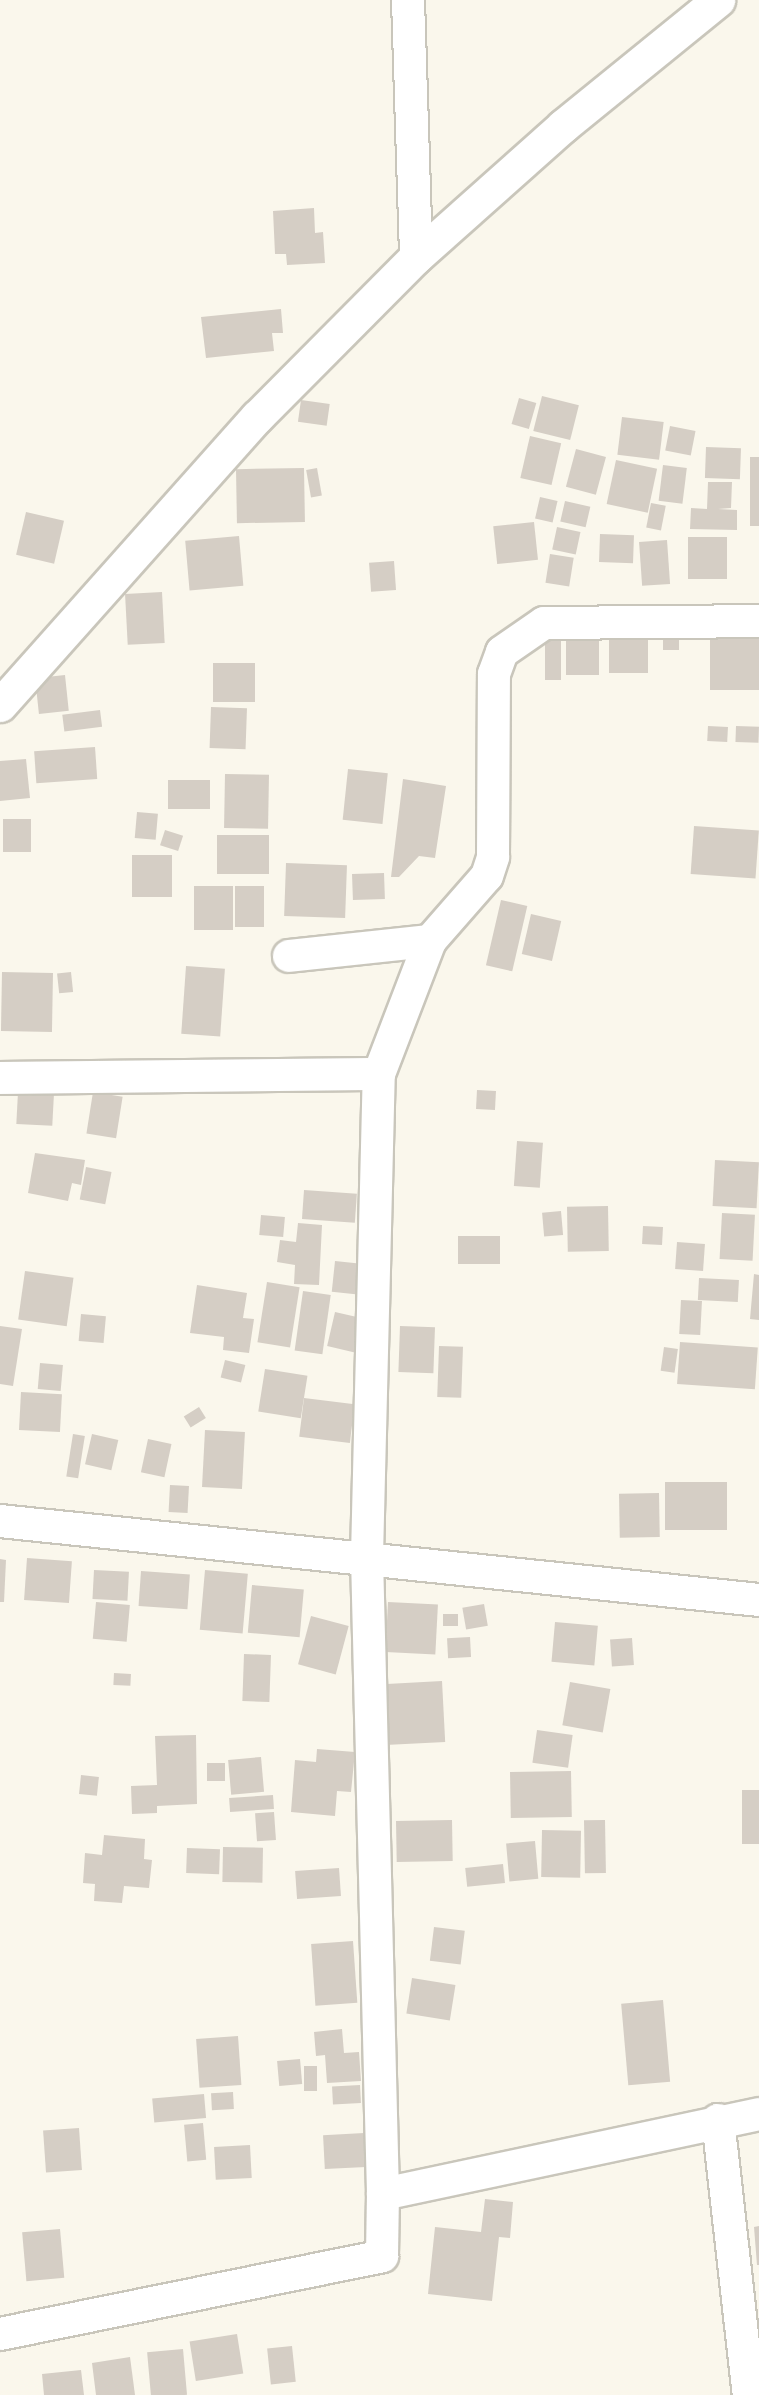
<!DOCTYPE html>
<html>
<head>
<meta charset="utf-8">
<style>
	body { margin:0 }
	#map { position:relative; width:759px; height:2395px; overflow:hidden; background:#faf7ec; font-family:"Work Sans",sans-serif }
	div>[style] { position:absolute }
	.building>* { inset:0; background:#d5cec5; transform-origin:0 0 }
	.roads { filter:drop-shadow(2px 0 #c9c6bb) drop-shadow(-2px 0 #c9c6bb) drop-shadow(0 2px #c9c6bb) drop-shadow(0 -2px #c9c6bb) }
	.minor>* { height:32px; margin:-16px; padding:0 16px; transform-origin:16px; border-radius:16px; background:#fff }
	.tertiary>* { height:33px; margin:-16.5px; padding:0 16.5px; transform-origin:16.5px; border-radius:16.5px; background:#fff }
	span { translate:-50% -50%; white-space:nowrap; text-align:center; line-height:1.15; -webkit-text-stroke:4.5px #fff; paint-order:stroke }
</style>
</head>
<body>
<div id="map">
	<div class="building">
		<i style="clip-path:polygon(314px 208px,315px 233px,323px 232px,325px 263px,287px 265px,286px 254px,275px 254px,273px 211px)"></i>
		<i style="clip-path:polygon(281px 309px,283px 333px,272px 333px,274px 351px,206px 358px,201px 317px)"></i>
		<i style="left:542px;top:396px;width:38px;height:36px;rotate:14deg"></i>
		<i style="left:519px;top:398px;width:18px;height:27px;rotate:16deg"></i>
		<i style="left:301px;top:400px;width:29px;height:22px;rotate:8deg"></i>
		<i style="left:622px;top:417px;width:42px;height:38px;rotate:7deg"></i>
		<i style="left:670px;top:426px;width:26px;height:25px;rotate:11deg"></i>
		<i style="left:530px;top:436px;width:32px;height:43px;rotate:13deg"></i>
		<i style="left:706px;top:447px;width:35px;height:31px;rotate:2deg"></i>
		<i style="left:576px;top:449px;width:31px;height:39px;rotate:15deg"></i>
		<i style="left:750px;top:457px;width:9px;height:69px"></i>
		<i style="left:616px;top:460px;width:42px;height:45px;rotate:12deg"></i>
		<i style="left:663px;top:465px;width:24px;height:36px;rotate:7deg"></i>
		<i style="left:304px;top:468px;width:54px;height:68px;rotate:89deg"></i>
		<i style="left:317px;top:468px;width:28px;height:11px;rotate:80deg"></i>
		<i style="clip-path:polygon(708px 482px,732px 482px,731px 508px,718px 509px,737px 510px,737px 530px,690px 529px,691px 508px,707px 509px)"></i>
		<i style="left:540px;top:497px;width:18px;height:22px;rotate:13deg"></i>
		<i style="left:565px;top:501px;width:26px;height:21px;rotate:13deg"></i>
		<i style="left:651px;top:503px;width:15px;height:25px;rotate:11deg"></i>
		<i style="left:26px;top:512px;width:39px;height:44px;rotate:13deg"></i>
		<i style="left:534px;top:522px;width:38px;height:41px;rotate:84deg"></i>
		<i style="left:557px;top:527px;width:24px;height:23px;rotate:12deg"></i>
		<i style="left:600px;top:534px;width:34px;height:28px;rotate:2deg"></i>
		<i style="left:239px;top:536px;width:50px;height:54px;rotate:85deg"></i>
		<i style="left:688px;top:537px;width:39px;height:42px"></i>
		<i style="left:667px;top:540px;width:44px;height:28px;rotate:86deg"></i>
		<i style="left:550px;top:554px;width:24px;height:29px;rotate:9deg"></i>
		<i style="left:394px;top:561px;width:29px;height:25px;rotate:86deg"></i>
		<i style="left:162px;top:592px;width:51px;height:37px;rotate:87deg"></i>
		<i style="left:609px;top:625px;width:39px;height:48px"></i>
		<i style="left:679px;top:628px;width:22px;height:16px;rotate:90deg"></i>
		<i style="left:566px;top:629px;width:33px;height:46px"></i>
		<i style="left:710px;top:636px;width:49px;height:54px"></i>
		<i style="left:545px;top:638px;width:16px;height:42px"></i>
		<i style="left:213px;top:663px;width:42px;height:39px"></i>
		<i style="left:65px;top:675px;width:36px;height:30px;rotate:84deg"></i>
		<i style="left:211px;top:707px;width:36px;height:41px;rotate:2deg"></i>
		<i style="left:100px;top:710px;width:17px;height:38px;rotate:83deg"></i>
		<i style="left:708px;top:726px;width:20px;height:15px;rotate:3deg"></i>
		<i style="left:736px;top:726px;width:23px;height:16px;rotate:2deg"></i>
		<i style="left:95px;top:747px;width:32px;height:61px;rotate:86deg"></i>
		<i style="clip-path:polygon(26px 759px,30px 798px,0 801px,0 761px)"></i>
		<i style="left:348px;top:769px;width:40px;height:51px;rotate:6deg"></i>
		<i style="left:225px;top:774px;width:44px;height:54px;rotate:1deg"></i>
		<i style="clip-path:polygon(403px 779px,446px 786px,435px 858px,419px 856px,399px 877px,391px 877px)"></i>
		<i style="left:168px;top:780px;width:42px;height:29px"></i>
		<i style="left:137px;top:812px;width:21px;height:26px;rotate:5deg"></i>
		<i style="left:3px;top:819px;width:28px;height:33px"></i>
		<i style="left:694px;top:826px;width:65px;height:48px;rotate:4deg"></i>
		<i style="left:165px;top:830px;width:19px;height:16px;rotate:18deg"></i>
		<i style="left:217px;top:835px;width:52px;height:39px"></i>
		<i style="left:132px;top:855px;width:40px;height:42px"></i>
		<i style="left:286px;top:863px;width:61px;height:53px;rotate:2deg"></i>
		<i style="left:384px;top:873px;width:26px;height:32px;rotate:88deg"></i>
		<i style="left:194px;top:886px;width:39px;height:44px"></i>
		<i style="left:235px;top:886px;width:29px;height:41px"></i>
		<i style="left:501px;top:900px;width:27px;height:67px;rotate:13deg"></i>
		<i style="left:531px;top:914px;width:31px;height:41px;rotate:13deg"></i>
		<i style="left:186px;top:966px;width:39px;height:68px;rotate:4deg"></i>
		<i style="left:2px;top:972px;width:51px;height:59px;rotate:1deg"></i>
		<i style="left:71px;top:972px;width:20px;height:14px;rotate:84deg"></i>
		<i style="left:477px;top:1090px;width:19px;height:19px;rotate:3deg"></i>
		<i style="left:18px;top:1092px;width:36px;height:32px;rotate:3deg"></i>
		<i style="left:93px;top:1092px;width:30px;height:42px;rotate:9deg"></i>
		<i style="left:517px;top:1141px;width:26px;height:45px;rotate:4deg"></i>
		<i style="clip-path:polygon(35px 1153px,85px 1160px,81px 1185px,72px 1183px,68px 1201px,28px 1193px)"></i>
		<i style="left:715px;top:1160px;width:44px;height:46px;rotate:3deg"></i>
		<i style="left:86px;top:1167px;width:26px;height:33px;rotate:11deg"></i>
		<i style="left:304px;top:1190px;width:53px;height:29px;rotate:4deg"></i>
		<i style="left:608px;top:1206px;width:45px;height:41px;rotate:89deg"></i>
		<i style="left:561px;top:1211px;width:24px;height:19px;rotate:85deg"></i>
		<i style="left:722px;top:1213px;width:33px;height:46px;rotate:3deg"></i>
		<i style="left:261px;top:1215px;width:24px;height:20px;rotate:5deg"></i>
		<i style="clip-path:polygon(298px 1223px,322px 1225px,319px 1285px,294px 1284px,295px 1265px,277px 1262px,280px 1240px,296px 1242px)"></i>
		<i style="left:643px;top:1226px;width:20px;height:18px;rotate:3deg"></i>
		<i style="left:500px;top:1236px;width:28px;height:42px;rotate:90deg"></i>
		<i style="left:677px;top:1242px;width:28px;height:27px;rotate:4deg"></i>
		<i style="left:335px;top:1261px;width:31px;height:31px;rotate:6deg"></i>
		<i style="left:25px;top:1271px;width:49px;height:49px;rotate:8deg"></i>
		<i style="clip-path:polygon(754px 1274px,759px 1275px,759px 1320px,750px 1319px)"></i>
		<i style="left:699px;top:1278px;width:40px;height:22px;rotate:3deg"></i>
		<i style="left:267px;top:1282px;width:33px;height:61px;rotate:9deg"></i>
		<i style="clip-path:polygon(197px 1285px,247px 1293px,243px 1318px,254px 1319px,249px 1353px,223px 1350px,224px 1337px,190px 1333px)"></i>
		<i style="left:303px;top:1291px;width:28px;height:60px;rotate:8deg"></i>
		<i style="left:681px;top:1300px;width:21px;height:34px;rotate:3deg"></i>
		<i style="left:335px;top:1312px;width:37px;height:35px;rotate:13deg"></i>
		<i style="left:81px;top:1314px;width:25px;height:27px;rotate:5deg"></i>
		<i style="clip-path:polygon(0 1326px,22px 1329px,13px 1386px,0 1384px)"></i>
		<i style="left:400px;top:1326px;width:35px;height:46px;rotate:2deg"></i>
		<i style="left:680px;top:1342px;width:78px;height:42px;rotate:4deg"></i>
		<i style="left:439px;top:1346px;width:24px;height:51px;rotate:2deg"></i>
		<i style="left:664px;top:1347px;width:14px;height:24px;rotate:8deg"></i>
		<i style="left:225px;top:1360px;width:21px;height:18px;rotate:14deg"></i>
		<i style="left:40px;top:1363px;width:23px;height:26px;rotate:5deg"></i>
		<i style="left:265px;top:1369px;width:43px;height:43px;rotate:9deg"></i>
		<i style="left:21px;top:1392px;width:41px;height:38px;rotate:3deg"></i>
		<i style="left:304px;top:1398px;width:51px;height:39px;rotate:7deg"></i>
		<i style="left:199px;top:1407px;width:13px;height:18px;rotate:58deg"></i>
		<i style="left:205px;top:1430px;width:40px;height:57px;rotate:3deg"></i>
		<i style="left:73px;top:1434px;width:12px;height:43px;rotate:9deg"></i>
		<i style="left:92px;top:1434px;width:27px;height:31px;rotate:13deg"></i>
		<i style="left:148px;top:1439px;width:24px;height:34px;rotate:12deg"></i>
		<i style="left:665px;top:1482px;width:62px;height:48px"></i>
		<i style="left:170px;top:1485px;width:19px;height:27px;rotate:3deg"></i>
		<i style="left:659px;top:1493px;width:44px;height:40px;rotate:89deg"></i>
		<i style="left:27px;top:1558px;width:45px;height:42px;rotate:4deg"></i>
		<i style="clip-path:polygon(0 1559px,6px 1560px,4px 1602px,0 1602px)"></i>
		<i style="left:94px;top:1570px;width:35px;height:29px;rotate:3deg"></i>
		<i style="left:205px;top:1570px;width:43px;height:60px;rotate:5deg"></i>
		<i style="left:141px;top:1571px;width:49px;height:35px;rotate:4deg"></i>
		<i style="left:252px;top:1585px;width:52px;height:48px;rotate:5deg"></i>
		<i style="left:96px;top:1602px;width:34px;height:37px;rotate:5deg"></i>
		<i style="left:388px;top:1602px;width:50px;height:50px;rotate:3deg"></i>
		<i style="left:484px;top:1604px;width:22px;height:22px;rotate:80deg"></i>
		<i style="left:443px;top:1614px;width:15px;height:12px"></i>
		<i style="left:311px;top:1616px;width:39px;height:50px;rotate:15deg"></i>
		<i style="left:555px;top:1622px;width:43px;height:40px;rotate:5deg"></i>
		<i style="left:470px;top:1637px;width:20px;height:23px;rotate:87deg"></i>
		<i style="left:632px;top:1638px;width:27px;height:22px;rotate:86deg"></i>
		<i style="left:244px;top:1654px;width:27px;height:47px;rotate:2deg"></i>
		<i style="left:114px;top:1673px;width:17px;height:12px;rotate:3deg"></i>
		<i style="left:442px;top:1681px;width:61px;height:60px;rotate:87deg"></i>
		<i style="left:570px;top:1682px;width:41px;height:44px;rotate:10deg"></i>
		<i style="left:537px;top:1730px;width:36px;height:33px;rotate:8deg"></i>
		<i style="clip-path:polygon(196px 1735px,197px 1804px,157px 1806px,157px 1813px,132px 1814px,131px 1786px,157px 1785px,155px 1736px)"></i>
		<i style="clip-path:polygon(317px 1749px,355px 1752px,351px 1792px,337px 1791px,335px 1816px,291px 1812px,295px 1760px,316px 1762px)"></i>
		<i style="left:261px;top:1757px;width:35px;height:33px;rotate:85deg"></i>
		<i style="left:207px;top:1763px;width:18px;height:18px"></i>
		<i style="left:571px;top:1771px;width:46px;height:61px;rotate:89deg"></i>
		<i style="left:81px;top:1775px;width:18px;height:19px;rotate:6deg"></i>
		<i style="left:742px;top:1790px;width:17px;height:54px"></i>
		<i style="left:273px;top:1795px;width:14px;height:44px;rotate:86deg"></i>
		<i style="left:274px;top:1812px;width:28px;height:19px;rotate:86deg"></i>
		<i style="left:452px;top:1820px;width:41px;height:56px;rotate:89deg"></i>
		<i style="left:605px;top:1820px;width:53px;height:21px;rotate:89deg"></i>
		<i style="left:542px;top:1830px;width:39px;height:47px;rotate:1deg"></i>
		<i style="clip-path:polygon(104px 1835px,145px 1839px,144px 1859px,152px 1860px,149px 1888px,124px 1886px,122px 1903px,94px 1901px,95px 1884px,83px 1883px,85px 1853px,102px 1855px)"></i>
		<i style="left:535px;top:1841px;width:38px;height:29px;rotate:85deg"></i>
		<i style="left:223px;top:1847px;width:40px;height:35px;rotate:1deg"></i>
		<i style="left:187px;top:1848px;width:33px;height:25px;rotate:2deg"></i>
		<i style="left:503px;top:1864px;width:19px;height:38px;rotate:84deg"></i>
		<i style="left:339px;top:1868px;width:28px;height:44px;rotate:86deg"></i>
		<i style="left:434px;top:1927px;width:31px;height:34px;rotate:7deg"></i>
		<i style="left:353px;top:1941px;width:62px;height:42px;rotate:86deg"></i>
		<i style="left:412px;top:1978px;width:44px;height:36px;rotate:9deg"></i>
		<i style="left:663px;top:2000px;width:82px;height:42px;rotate:85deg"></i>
		<i style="clip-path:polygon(342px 2029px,344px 2053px,359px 2052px,361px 2081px,327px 2083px,325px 2055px,316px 2056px,314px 2032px)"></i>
		<i style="left:238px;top:2036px;width:49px;height:42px;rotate:86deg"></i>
		<i style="left:300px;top:2059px;width:25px;height:23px;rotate:85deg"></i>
		<i style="left:304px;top:2066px;width:13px;height:25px"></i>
		<i style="left:360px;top:2085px;width:18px;height:28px;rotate:87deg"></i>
		<i style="left:233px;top:2092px;width:17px;height:22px;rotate:87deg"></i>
		<i style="left:204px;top:2094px;width:24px;height:52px;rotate:85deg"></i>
		<i style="left:203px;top:2123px;width:37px;height:19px;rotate:85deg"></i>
		<i style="left:79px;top:2128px;width:42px;height:36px;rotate:86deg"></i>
		<i style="left:364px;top:2133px;width:34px;height:41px;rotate:87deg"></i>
		<i style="left:250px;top:2145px;width:33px;height:36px;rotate:87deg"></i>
		<i style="clip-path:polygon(485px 2199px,513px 2202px,510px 2238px,499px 2237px,492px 2301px,428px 2294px,435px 2227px,481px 2232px)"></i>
		<i style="clip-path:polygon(759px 2226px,759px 2265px,757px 2265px,754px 2227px)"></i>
		<i style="left:60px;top:2229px;width:49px;height:38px;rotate:85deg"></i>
		<i style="left:237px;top:2334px;width:40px;height:48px;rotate:81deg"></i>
		<i style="left:292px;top:2346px;width:36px;height:25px;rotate:84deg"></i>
		<i style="left:183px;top:2349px;width:46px;height:36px;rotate:85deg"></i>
		<i style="clip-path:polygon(130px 2357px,135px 2395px,96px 2395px,92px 2363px)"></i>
		<i style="clip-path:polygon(81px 2370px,84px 2395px,44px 2395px,42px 2374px)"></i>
	</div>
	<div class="roads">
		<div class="minor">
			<i style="left:408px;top:0;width:257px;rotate:88.2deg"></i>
			<i style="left:289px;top:956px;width:142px;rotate:-6.1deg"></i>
			<i style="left:0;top:1078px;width:379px;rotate:-0.6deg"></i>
			<i style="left:0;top:1521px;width:763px;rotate:5.94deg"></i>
			<i style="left:718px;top:2120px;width:277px;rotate:83.6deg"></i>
			<i style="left:383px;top:2194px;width:638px;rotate:-91.44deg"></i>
			<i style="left:367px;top:1556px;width:482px;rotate:-88.6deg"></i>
			<i style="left:379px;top:1074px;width:142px;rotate:-69deg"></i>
			<i style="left:430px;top:941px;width:86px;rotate:-48.8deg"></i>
			<i style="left:487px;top:876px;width:20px;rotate:-72deg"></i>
			<i style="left:493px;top:857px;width:183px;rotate:-89.7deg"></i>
			<i style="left:494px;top:674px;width:23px;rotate:-70deg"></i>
			<i style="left:502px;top:652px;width:51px;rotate:-34.6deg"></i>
			<i style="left:544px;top:623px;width:215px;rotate:-0.5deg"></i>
			<i style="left:0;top:2334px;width:390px;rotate:-11.5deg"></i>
			<i style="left:382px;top:2256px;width:62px;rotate:-89.1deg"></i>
			<i style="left:383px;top:2194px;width:384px;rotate:-12deg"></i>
		</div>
		<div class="tertiary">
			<i style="left:0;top:705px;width:386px;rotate:-48.3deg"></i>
			<i style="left:257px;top:417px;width:226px;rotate:-45.2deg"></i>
			<i style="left:416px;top:257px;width:197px;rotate:-41.7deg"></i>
			<i style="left:563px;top:126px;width:200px;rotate:-39.1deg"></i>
		</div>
	</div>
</div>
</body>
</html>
